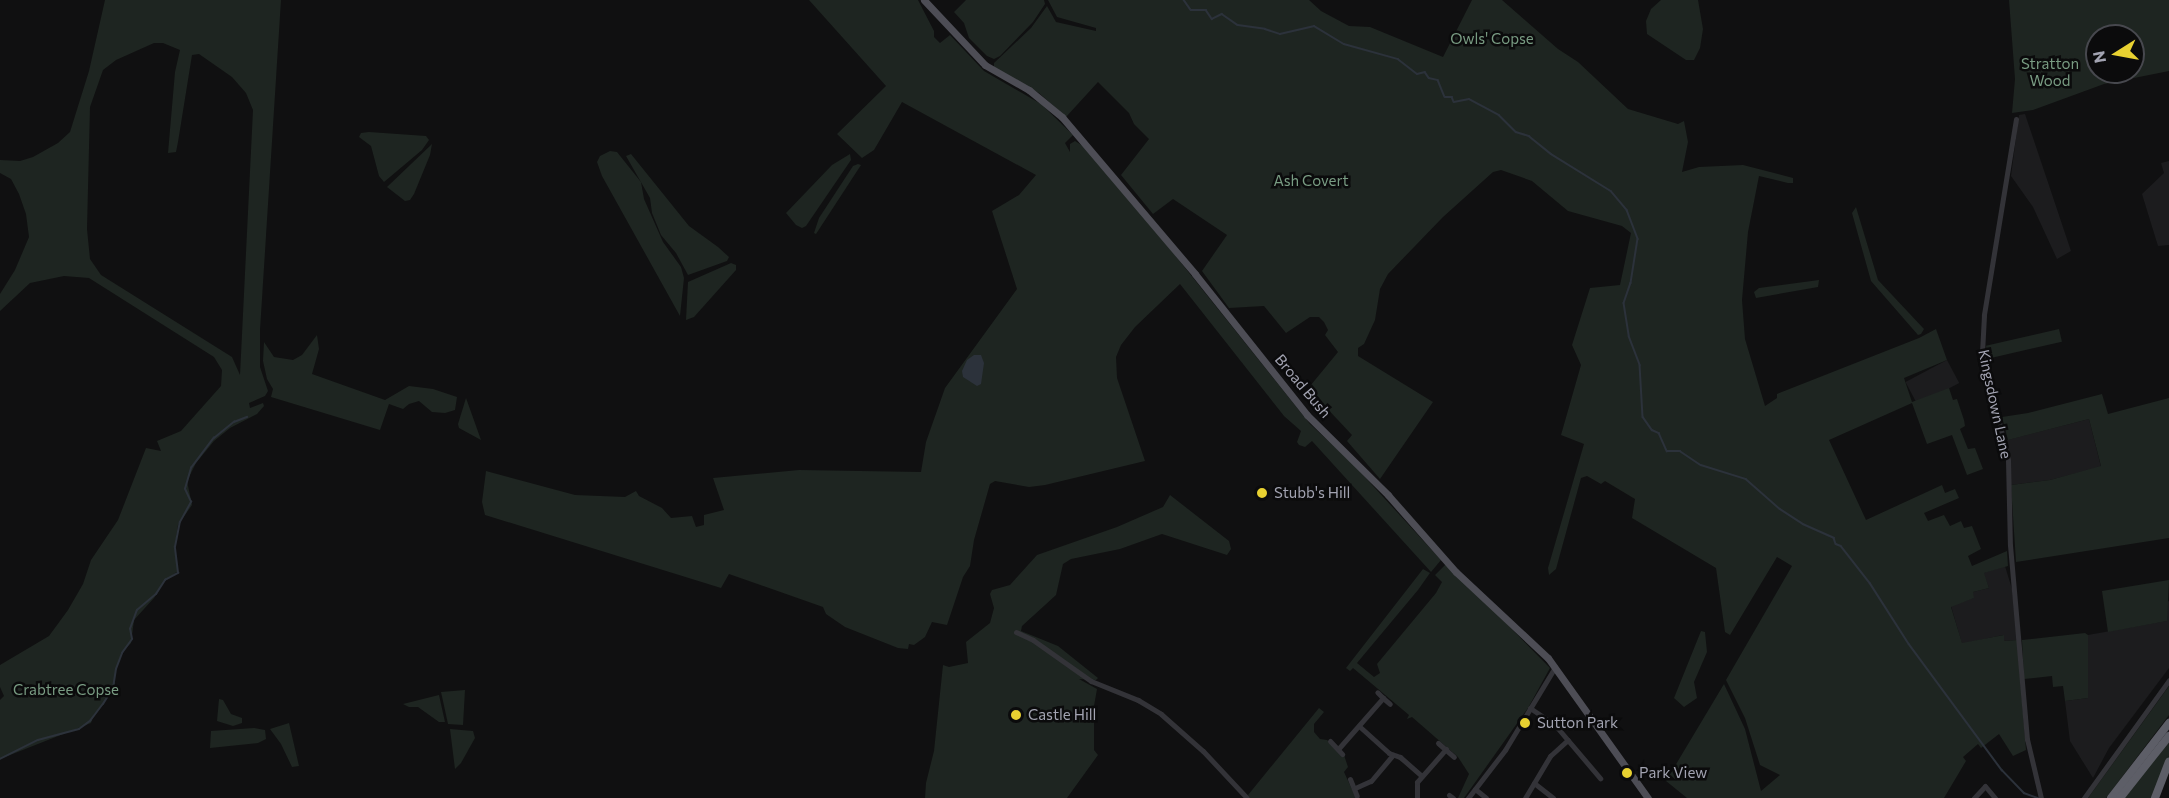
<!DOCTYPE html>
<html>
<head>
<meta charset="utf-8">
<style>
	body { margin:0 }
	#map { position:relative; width:2169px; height:798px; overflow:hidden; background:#101011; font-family:Commissioner,sans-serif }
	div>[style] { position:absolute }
	.built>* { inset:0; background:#1c1c1e; transform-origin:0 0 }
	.green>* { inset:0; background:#1e2521; transform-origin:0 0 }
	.water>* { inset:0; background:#2c323b }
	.stream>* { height:1.5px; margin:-0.75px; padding:0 0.75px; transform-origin:0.75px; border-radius:0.75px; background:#2c323b }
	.minor>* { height:5px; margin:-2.5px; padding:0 2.5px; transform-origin:2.5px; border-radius:2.5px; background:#333338 }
	.major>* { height:7px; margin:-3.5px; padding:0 3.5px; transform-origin:3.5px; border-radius:3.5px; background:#4d4d55 }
	.highway>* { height:8px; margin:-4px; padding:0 4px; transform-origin:4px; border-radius:4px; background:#5d5e67 }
	.dots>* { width:16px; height:16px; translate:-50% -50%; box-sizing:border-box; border:3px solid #0b0b0c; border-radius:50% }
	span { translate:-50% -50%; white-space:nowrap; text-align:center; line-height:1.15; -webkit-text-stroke:5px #0b0b0c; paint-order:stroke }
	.park-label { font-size:15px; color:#799c83 }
	.street-label { font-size:15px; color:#a2a3b1 }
	.poi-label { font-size:15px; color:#a2a3b1 }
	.left { translate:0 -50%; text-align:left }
	.north { position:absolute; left:2085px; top:24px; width:60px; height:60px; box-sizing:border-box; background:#0b0b0c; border:2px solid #47484e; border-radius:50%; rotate:259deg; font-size:16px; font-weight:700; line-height:24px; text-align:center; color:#a2a3b1 }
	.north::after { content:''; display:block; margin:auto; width:21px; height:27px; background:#e8d131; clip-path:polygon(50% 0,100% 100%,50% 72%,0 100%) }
</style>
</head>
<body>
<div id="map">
	<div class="built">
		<i style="clip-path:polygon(2025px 114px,2071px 251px,2057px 259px,2033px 207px,2011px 176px,2019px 115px)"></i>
		<i style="clip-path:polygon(2169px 161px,2169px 245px,2158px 246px,2142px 194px,2164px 173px,2161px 163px)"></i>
		<i style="left:1947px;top:360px;width:26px;height:47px;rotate:62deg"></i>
		<i style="clip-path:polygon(2089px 419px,2101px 467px,2050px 480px,2011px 485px,2007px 440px)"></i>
		<i style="clip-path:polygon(2005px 566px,2012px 589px,2017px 640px,2004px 641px,2003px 635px,1962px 644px,1951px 606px,1973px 598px,1973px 592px,1989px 588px,1983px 573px)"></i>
		<i style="clip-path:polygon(2169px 601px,2169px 668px,2109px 748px,2093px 778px,2070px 741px,2065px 701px,2088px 698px,2088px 635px,2166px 621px,2166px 602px)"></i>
	</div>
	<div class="green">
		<i style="clip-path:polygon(evenodd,105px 0,281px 0,260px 330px,260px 367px,268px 391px,265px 396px,249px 403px,250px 408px,263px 403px,264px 406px,257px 414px,230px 428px,214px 441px,196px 463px,187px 481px,192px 505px,178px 525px,175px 545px,178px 571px,164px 582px,154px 598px,134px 620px,131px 643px,122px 652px,115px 672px,115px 685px,103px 705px,94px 714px,91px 723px,0 759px,0 700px,4px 696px,0 687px,0 665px,49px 636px,68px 610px,83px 584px,91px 560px,118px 520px,146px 448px,161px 451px,157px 441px,181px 431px,221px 386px,222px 370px,214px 357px,89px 278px,64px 276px,30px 283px,0 311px,0 294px,15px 270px,29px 237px,26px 214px,19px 194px,11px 179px,0 173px,0 160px,20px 161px,33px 157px,58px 143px,70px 132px,89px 71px,105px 0,154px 43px,163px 43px,180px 50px,175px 72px,168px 153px,176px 152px,178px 142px,192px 55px,199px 54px,232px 77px,246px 93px,253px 110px,240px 375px,232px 357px,101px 275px,90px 259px,87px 229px,90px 107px,103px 70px,116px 60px,154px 43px)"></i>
		<i style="clip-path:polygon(809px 0,918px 0,934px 31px,934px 37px,940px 43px,950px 35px,984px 71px,1041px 104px,1073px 135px,1065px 143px,1070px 152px,1070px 144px,1075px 141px,1083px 146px,1154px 229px,1310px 424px,1352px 463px,1441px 560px,1431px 572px,1312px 441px,1305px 447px,1299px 445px,1297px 442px,1301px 431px,1284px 416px,1180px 284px,1135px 327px,1121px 345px,1116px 357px,1117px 378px,1145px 461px,1045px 485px,1029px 487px,995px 481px,990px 484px,974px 540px,970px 566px,963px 577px,947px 625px,932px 622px,925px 637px,914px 645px,909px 644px,908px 649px,898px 648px,845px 627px,826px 614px,823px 607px,729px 574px,721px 588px,485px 515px,482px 502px,486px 471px,575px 495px,625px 497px,636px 491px,639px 496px,662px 508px,671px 518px,692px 516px,696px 527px,704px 525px,704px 515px,724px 510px,713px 478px,799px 470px,921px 472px,926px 442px,945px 388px,1017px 289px,992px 211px,1019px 195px,1036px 175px,902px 102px,874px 150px,862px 158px,837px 134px,886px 86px)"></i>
		<i style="clip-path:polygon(966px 0,1044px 0,1045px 4px,1033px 22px,1000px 56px,994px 59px,987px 56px,969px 38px,964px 23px,954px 12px)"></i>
		<i style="clip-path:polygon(1048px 0,1309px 0,1321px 11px,1349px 26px,1370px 27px,1443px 57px,1472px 0,1502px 0,1558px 49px,1578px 62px,1628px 109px,1678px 124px,1684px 121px,1688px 142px,1682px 172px,1699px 167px,1743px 165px,1793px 178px,1793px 183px,1788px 183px,1759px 176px,1748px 232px,1742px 300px,1745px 339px,1765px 406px,1777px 398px,1777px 394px,1919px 338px,1936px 329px,1947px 360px,1904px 378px,1912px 402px,1949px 388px,1953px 400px,1957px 399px,1964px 420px,1965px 426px,1960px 429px,1968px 449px,1975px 448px,1983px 469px,1967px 475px,1952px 435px,1927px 444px,1912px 403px,1829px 440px,1866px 520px,1942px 485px,1945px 493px,1955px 489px,1959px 498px,1924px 513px,1928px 521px,1944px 515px,1950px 526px,1961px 521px,1964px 528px,1972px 526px,1981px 549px,1968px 556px,1972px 566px,2007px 551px,2008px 566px,1984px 573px,1989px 588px,1973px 592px,1974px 598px,1951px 607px,1962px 643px,2004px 635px,2004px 641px,2017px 640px,2026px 750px,2013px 756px,1999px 734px,1981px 748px,1978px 744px,1963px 757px,1966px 761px,1944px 798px,1687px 798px,1666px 781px,1724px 684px,1745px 729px,1761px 791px,1780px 775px,1760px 765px,1745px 718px,1726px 680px,1792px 566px,1777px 557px,1730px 635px,1725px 632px,1716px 568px,1632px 518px,1635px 499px,1605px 481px,1601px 484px,1587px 476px,1581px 478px,1556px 569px,1549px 575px,1548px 568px,1584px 444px,1561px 435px,1581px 365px,1572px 345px,1590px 288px,1620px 285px,1631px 233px,1622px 226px,1568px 211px,1532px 181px,1501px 170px,1493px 172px,1443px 217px,1388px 274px,1380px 289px,1375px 320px,1364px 344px,1358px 348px,1358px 356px,1433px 402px,1380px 479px,1347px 441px,1352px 435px,1322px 403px,1313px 399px,1306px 391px,1338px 352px,1325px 335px,1328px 330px,1324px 322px,1319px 317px,1310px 317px,1286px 333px,1264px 306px,1229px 308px,1202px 271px,1227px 235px,1173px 199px,1153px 214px,1121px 175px,1149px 139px,1134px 124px,1129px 113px,1098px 82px,1066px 117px,1039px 93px,994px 68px,994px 63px,1031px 28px,1047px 6px,1056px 22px,1096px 31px,1096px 28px,1057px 17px)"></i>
		<i style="clip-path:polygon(1661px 0,1698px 0,1703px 29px,1700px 48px,1694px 60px,1686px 60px,1647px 34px,1646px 21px,1651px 9px)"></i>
		<i style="clip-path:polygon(evenodd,2009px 0,2169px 0,2169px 71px,2104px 84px,2033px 110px,2012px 113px,2015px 79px,2009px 0,2097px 36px,2133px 36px,2133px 72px,2097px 72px,2097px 36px)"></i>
		<i style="clip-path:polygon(369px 132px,426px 136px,429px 140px,422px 150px,384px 182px,379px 176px,371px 146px,359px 137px,361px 133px)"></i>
		<i style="clip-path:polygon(432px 144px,430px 155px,414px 194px,410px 200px,405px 201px,387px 187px)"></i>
		<i style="clip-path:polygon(610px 151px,617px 152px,641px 182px,644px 199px,663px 242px,681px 267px,684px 278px,680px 316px,602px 176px,597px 162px,600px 156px)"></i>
		<i style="clip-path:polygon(631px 154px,689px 226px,718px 247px,729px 257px,727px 261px,688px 275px,676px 253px,661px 235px,652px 213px,650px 198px,626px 156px)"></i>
		<i style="clip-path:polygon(850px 154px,851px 160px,806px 226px,802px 228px,796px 225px,786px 213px,832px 165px)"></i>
		<i style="clip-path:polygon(858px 164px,861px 165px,816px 234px,814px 233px,819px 218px,853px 166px)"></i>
		<i style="clip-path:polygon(1856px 207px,1878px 280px,1924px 329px,1921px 334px,1918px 335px,1871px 281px,1852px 213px)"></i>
		<i style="clip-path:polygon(731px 263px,736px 265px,736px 270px,694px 317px,686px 320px,688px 282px)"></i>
		<i style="clip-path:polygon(1819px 280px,1818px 287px,1756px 298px,1754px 292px,1759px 288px)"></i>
		<i style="left:2059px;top:329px;width:13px;height:75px;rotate:77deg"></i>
		<i style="clip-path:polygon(317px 335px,319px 349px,312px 374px,385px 400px,409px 386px,433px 389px,457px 397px,455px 410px,445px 413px,432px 412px,419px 401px,409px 404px,403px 409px,389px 404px,380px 430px,271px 397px,273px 389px,267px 379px,263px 361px,264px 342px,274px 357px,293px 360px,302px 355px)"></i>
		<i style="clip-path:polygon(2102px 394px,2108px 414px,2169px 398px,2169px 538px,2016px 562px,2011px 485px,2050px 480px,2101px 466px,2089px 419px,2008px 440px,2002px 417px,2028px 413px)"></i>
		<i style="clip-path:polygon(466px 398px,481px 440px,459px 428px,458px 424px)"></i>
		<i style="clip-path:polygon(1170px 495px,1229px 541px,1231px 549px,1227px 555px,1162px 534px,1120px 549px,1071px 559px,1063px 564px,1056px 595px,1022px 626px,1021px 631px,1058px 646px,1098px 678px,1096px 680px,1079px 679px,1097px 689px,1094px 706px,1094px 750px,1098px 755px,1067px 798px,925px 798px,926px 783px,934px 751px,943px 665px,949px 667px,968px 663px,966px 642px,990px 623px,994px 608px,990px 594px,992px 590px,1010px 585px,1037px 555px,1117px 527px,1163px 507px)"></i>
		<i style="clip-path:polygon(1447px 563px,1550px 668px,1528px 708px,1464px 798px,1458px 798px,1469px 774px,1458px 757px,1412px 717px,1407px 719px,1409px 715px,1353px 668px,1350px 671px,1346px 668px,1423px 569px,1430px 573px,1418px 590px,1357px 663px,1374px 677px,1380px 673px,1377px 664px,1436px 593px,1442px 582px,1435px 575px)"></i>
		<i style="clip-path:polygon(2169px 580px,2167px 621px,2108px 632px,2102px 591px)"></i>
		<i style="clip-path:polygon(1701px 631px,1705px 632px,1707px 652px,1694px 682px,1697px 698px,1684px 707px,1674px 698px)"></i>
		<i style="clip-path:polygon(2085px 633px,2088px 635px,2088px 698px,2065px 701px,2063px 686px,2053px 687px,2052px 676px,2024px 679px,2022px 640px)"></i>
		<i style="clip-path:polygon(2169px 686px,2169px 715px,2106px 798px,2088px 798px)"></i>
		<i style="clip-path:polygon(465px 690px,463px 725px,448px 724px,441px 692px)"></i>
		<i style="clip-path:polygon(439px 695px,445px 722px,439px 722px,418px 707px,409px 707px,403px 704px)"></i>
		<i style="clip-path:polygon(219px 699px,223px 700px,231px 714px,242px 718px,242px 723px,233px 726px,217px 721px)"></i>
		<i style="clip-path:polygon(1319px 708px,1324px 712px,1314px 724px,1314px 732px,1320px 739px,1327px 740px,1344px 755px,1348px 767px,1344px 772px,1356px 798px,1250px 798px,1248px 795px)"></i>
		<i style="clip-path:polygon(289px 723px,299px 766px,292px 767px,281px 744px,270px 729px)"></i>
		<i style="clip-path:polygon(254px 728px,265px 730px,266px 739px,258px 743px,210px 748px,211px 731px)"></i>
		<i style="clip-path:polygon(450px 729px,473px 731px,475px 738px,461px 763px,455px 769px)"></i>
		<i style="clip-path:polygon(2169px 740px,2169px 756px,2153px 798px,2124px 798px)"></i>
	</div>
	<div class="water">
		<i style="clip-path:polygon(974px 355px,981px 355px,984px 363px,981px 384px,977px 386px,963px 377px,962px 371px,967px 360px)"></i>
	</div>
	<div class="stream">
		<i style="left:1184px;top:0;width:12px;rotate:55deg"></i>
		<i style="left:1191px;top:10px;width:15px"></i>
		<i style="left:1206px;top:10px;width:11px;rotate:56deg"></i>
		<i style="left:1212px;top:19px;width:11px;rotate:-27deg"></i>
		<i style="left:1222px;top:14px;width:19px;rotate:35deg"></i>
		<i style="left:1238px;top:25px;width:27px;rotate:8deg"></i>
		<i style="left:1265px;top:29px;width:16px;rotate:18deg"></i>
		<i style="left:1280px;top:34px;width:35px;rotate:-13deg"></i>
		<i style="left:1314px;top:26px;width:35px;rotate:31deg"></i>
		<i style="left:1344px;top:44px;width:56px;rotate:15.5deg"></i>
		<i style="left:1398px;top:59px;width:24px;rotate:38deg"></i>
		<i style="left:1417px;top:74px;width:8px;rotate:-14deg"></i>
		<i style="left:1425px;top:72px;width:7px;rotate:56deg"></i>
		<i style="left:1429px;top:78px;width:9px;rotate:13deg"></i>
		<i style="left:1438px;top:80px;width:18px;rotate:68deg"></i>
		<i style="left:1445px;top:97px;width:7px"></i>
		<i style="left:1452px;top:97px;width:5px;rotate:68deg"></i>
		<i style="left:1454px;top:102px;width:15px;rotate:-11deg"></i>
		<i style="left:1469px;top:99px;width:34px;rotate:28deg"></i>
		<i style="left:1499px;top:115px;width:24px;rotate:45deg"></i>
		<i style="left:1516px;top:132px;width:14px;rotate:17deg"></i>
		<i style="left:1529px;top:136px;width:28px;rotate:39deg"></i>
		<i style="left:1551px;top:154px;width:70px;rotate:31.7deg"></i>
		<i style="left:1611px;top:191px;width:25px;rotate:50deg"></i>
		<i style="left:1627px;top:210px;width:31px;rotate:69deg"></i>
		<i style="left:1638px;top:239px;width:45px;rotate:99deg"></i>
		<i style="left:1631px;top:283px;width:21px;rotate:109deg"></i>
		<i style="left:1624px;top:303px;width:33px;rotate:81deg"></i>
		<i style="left:1629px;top:336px;width:31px;rotate:69deg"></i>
		<i style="left:1640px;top:365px;width:52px;rotate:86.7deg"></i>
		<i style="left:1643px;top:417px;width:16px;rotate:55deg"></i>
		<i style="left:1652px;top:430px;width:8px;rotate:23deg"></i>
		<i style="left:1659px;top:433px;width:20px;rotate:66deg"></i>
		<i style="left:1667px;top:451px;width:13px"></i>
		<i style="left:1680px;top:451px;width:25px;rotate:34deg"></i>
		<i style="left:1701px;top:465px;width:47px;rotate:17.3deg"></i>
		<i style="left:1746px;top:479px;width:45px;rotate:41.4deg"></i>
		<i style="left:1780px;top:509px;width:27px;rotate:33deg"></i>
		<i style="left:1803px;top:524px;width:34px;rotate:24deg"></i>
		<i style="left:1834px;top:538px;width:6px;rotate:72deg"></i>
		<i style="left:1836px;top:544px;width:5px;rotate:22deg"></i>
		<i style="left:1841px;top:546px;width:47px;rotate:51.9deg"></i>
		<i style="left:1870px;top:583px;width:72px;rotate:57.4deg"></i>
		<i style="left:1909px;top:644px;width:157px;rotate:53.6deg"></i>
		<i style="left:2002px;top:770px;width:32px;rotate:46deg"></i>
		<i style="left:2024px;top:793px;width:15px;rotate:20deg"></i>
		<i style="left:0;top:759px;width:42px;rotate:-26.6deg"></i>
		<i style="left:38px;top:740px;width:42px;rotate:-15deg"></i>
		<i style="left:79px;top:729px;width:14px;rotate:-36deg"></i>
		<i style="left:90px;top:721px;width:21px;rotate:-53deg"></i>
		<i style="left:103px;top:704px;width:19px;rotate:-58deg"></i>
		<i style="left:113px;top:688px;width:19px;rotate:-81deg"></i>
		<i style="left:116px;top:669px;width:17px;rotate:-69deg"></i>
		<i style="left:122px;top:653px;width:17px;rotate:-54deg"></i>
		<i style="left:132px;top:639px;width:10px;rotate:-101deg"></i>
		<i style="left:130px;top:629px;width:20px;rotate:-70deg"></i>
		<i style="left:137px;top:610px;width:25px;rotate:-40deg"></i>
		<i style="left:156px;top:594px;width:17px;rotate:-57deg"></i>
		<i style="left:165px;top:580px;width:15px;rotate:-28deg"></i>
		<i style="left:178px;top:573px;width:26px;rotate:-97deg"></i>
		<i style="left:175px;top:547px;width:25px;rotate:-79deg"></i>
		<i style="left:180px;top:522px;width:23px;rotate:-61deg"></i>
		<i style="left:191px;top:502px;width:14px;rotate:-115deg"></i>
		<i style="left:185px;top:489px;width:22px;rotate:-74deg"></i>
		<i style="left:191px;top:468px;width:38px;rotate:-53deg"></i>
		<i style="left:214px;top:438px;width:26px;rotate:-39deg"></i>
		<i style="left:234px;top:422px;width:14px;rotate:-21deg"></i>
	</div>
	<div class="minor">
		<i style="left:2016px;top:119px;width:199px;rotate:99.3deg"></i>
		<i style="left:1984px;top:315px;width:35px;rotate:93deg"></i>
		<i style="left:1982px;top:350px;width:113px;rotate:76.7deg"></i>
		<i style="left:2008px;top:460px;width:85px;rotate:88.7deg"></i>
		<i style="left:2010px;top:545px;width:195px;rotate:85deg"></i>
		<i style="left:2027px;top:739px;width:61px;rotate:76.7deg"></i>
		<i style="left:1016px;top:632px;width:19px;rotate:25deg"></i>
		<i style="left:1033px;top:640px;width:71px;rotate:35.3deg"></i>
		<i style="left:1091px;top:681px;width:51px;rotate:22deg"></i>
		<i style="left:1138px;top:700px;width:27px;rotate:31deg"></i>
		<i style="left:1161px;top:714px;width:56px;rotate:41.4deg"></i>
		<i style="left:1203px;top:751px;width:64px;rotate:46.9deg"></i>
		<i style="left:1383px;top:698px;width:9px;rotate:41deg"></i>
		<i style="left:1530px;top:708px;width:30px;rotate:34deg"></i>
		<i style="left:1555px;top:725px;width:70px;rotate:49.7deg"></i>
		<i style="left:1359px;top:726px;width:40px;rotate:42deg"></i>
		<i style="left:1389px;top:753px;width:12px;rotate:20deg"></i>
		<i style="left:1400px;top:757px;width:29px;rotate:41deg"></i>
		<i style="left:1330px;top:741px;width:18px;rotate:47deg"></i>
		<i style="left:1438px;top:743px;width:21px;rotate:41deg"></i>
		<i style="left:1339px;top:748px;width:67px;rotate:-48.7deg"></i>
		<i style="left:1383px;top:698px;width:8px;rotate:-135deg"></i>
		<i style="left:1350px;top:779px;width:18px;rotate:68deg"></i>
		<i style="left:1534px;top:783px;width:24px;rotate:38deg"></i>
		<i style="left:1355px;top:788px;width:17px;rotate:-24deg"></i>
		<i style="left:1371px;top:781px;width:34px;rotate:-50deg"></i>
		<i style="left:1475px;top:789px;width:14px;rotate:39deg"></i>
		<i style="left:1449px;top:795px;width:5px;rotate:37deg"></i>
		<i style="left:1417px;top:798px;width:16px;rotate:-90deg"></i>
		<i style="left:1417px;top:782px;width:44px;rotate:-48.7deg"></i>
		<i style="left:1468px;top:798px;width:61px;rotate:-52.4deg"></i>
		<i style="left:1505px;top:750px;width:97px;rotate:-58.9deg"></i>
		<i style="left:1525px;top:798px;width:49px;rotate:-59.2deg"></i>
		<i style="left:1550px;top:756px;width:24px;rotate:-42deg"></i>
		<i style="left:1974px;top:798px;width:16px;rotate:-47deg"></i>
		<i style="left:1985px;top:786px;width:16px;rotate:50deg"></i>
		<i style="left:2084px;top:798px;width:145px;rotate:-54.2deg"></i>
	</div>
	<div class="major">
		<i style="left:924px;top:0;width:89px;rotate:46.8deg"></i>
		<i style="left:985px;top:65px;width:51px;rotate:29.6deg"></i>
		<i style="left:1029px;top:90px;width:43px;rotate:39.3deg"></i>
		<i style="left:1062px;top:117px;width:206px;rotate:49.7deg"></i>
		<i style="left:1195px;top:274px;width:180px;rotate:51.5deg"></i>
		<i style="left:1307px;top:415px;width:114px;rotate:44.6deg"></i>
		<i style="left:1388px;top:495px;width:103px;rotate:48.6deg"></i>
		<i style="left:1456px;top:572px;width:126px;rotate:43.1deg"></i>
		<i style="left:1548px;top:658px;width:172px;rotate:54.5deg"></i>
	</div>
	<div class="highway">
		<i style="left:2111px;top:798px;width:95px;rotate:-52.3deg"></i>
		<i style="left:2120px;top:798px;width:79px;rotate:-51.7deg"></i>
		<i style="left:2155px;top:798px;width:39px;rotate:-69deg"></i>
	</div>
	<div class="dots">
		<i style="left:1262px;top:493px;background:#e8d131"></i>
		<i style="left:1016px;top:715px;background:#e8d131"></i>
		<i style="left:1525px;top:723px;background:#e8d131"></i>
		<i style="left:1627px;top:773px;background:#e8d131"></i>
	</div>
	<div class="park-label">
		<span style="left:1492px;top:39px">Owls' Copse</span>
		<span style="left:2050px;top:72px">Stratton<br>Wood</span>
		<span style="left:1311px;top:181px">Ash Covert</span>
		<span style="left:66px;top:690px">Crabtree Copse</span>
	</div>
	<div class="street-label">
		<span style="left:1303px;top:386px;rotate:50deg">Broad Bush</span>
		<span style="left:1995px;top:404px;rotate:78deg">Kingsdown Lane</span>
	</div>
	<div class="poi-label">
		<span class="left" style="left:1274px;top:493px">Stubb's Hill</span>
		<span class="left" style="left:1028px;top:715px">Castle Hill</span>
		<span class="left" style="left:1537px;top:723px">Sutton Park</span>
		<span class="left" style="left:1639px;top:773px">Park View</span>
	</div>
	<div class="north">N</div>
</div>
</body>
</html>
